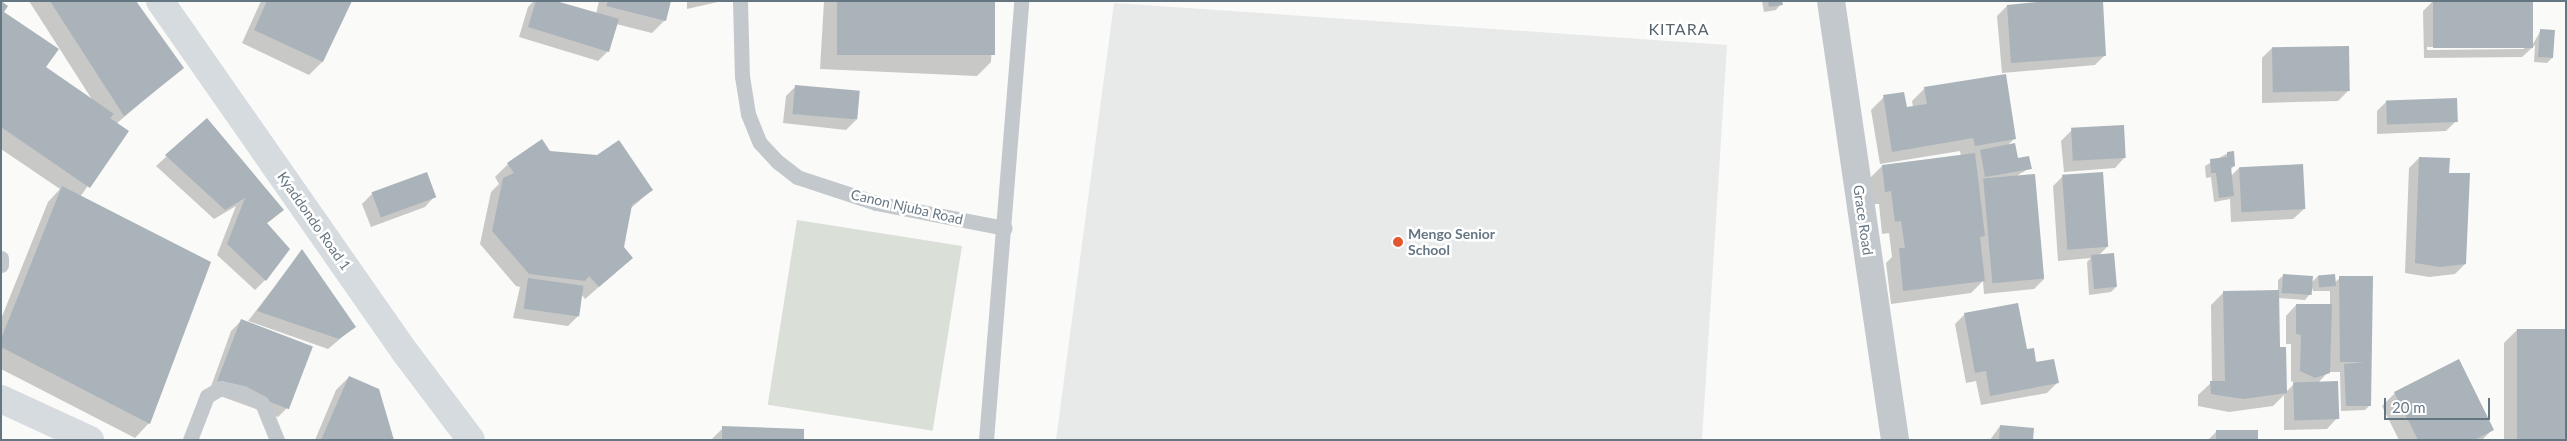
<!DOCTYPE html>
<html>
<head>
<meta charset="utf-8">
<style>
	body { margin:0 }
	#map { position:relative; width:2567px; height:441px; overflow:hidden; background:#fafaf8; font-family:Lato,sans-serif }
	div>[style] { position:absolute }
	.built>* { inset:0; background:#e8e9e9 }
	.green>* { inset:0; background:#dadfd7; transform-origin:0 0 }
	.shadow>* { inset:0; background:#0003 }
	.building>* { inset:0; background:#aab3b9; transform-origin:0 0 }
	.lane>* { height:15px; margin:-7.5px; padding:0 7.5px; transform-origin:7.5px; border-radius:7.5px; background:#c3c8cc }
	.street>* { height:28px; margin:-14px; padding:0 14px; transform-origin:14px; border-radius:14px; background:#c3c8cc }
	.secondary>* { height:28px; margin:-14px; padding:0 14px; transform-origin:14px; border-radius:14px; background:#d6dbdf }
	.dots>* { width:14px; height:14px; translate:-50% -50%; box-sizing:border-box; border:2px solid #fff; border-radius:50% }
	span { translate:-50% -50%; white-space:nowrap; text-align:center; line-height:1.15; -webkit-text-stroke:5px #fff; paint-order:stroke }
	.street-label { font-size:14px; color:#657683 }
	.poi-label { font-size:14px; color:#657683; font-weight:700 }
	.left { translate:0 -50%; text-align:left }
	.quarter-label { font-size:16px; color:#57646e; letter-spacing:1px }
	.frame { position:absolute; inset:0; border:2px solid #657683; pointer-events:none }
	.scale { position:absolute; left:2384px; top:398px; width:106px; height:22px; box-sizing:border-box; border:2px solid #657683; border-top:0; padding-left:6px; font-size:15px; line-height:18px; white-space:nowrap; color:#657683; -webkit-text-stroke:4px #fff; paint-order:stroke }
</style>
</head>
<body>
<div id="map">
	<div class="built">
		<i style="clip-path:polygon(1114px 3px,1727px 45px,1702px 440px,1056px 440px)"></i>
	</div>
	<div class="green">
		<i style="left:797px;top:220px;width:167px;height:187px;rotate:9deg"></i>
	</div>
	<div class="shadow">
		<i style="clip-path:polygon(1px 1px,6px 6px,2px 12px,44px 67px,93px 101px,29px 1px,135px 1px,182px 68px,116px 124px,127px 131px,80px 197px,149px 423px,135px 438px,1px 369px,1px 319px,48px 202px,60px 189px,1px 149px)"></i>
		<i style="clip-path:polygon(261px 1px,351px 1px,322px 62px,309px 75px,242px 43px)"></i>
		<i style="clip-path:polygon(534px 1px,552px 1px,596px 14px,599px 1px,670px 1px,665px 20px,652px 33px,616px 24px,608px 51px,598px 61px,519px 37px,528px 7px)"></i>
		<i style="clip-path:polygon(687px 1px,722px 1px,687px 9px)"></i>
		<i style="clip-path:polygon(824px 1px,994px 1px,991px 62px,977px 76px,820px 69px)"></i>
		<i style="clip-path:polygon(1762px 1px,1781px 1px,1781px 4px,1776px 10px,1764px 12px)"></i>
		<i style="clip-path:polygon(evenodd,2433px 1px,2533px 44px,2541px 30px,2552px 58px,2547px 63px,2534px 62px,2535px 45px,2522px 57px,2424px 58px,2423px 11px,2433px 1px,2524px 46px,2524px 49px,2427px 50px,2427px 47px,2524px 46px)"></i>
		<i style="clip-path:polygon(2007px 6px,2105px 55px,2095px 65px,2002px 73px,1997px 16px)"></i>
		<i style="clip-path:polygon(2272px 48px,2348px 91px,2338px 101px,2262px 103px,2262px 58px)"></i>
		<i style="clip-path:polygon(796px 86px,856px 120px,846px 130px,783px 123px,786px 96px)"></i>
		<i style="clip-path:polygon(1925px 88px,2014px 139px,2007px 146px,2017px 159px,2030px 168px,2018px 175px,2044px 279px,2034px 289px,1984px 294px,1983px 281px,1971px 293px,1891px 304px,1886px 263px,1892px 257px,1889px 233px,1882px 234px,1879px 204px,1872px 204px,1869px 179px,1882px 166px,1961px 156px,1960px 151px,1880px 164px,1871px 110px,1884px 97px,1906px 108px,1913px 107px,1912px 101px)"></i>
		<i style="clip-path:polygon(2387px 101px,2456px 121px,2446px 131px,2377px 134px,2377px 111px)"></i>
		<i style="clip-path:polygon(207px 120px,283px 210px,266px 224px,265px 280px,255px 290px,217px 255px,236px 206px,214px 219px,156px 166px)"></i>
		<i style="clip-path:polygon(2071px 131px,2125px 157px,2115px 168px,2064px 172px,2061px 141px)"></i>
		<i style="clip-path:polygon(550px 152px,652px 190px,630px 209px,622px 247px,632px 258px,585px 299px,581px 294px,578px 316px,568px 326px,513px 318px,520px 287px,516px 286px,480px 244px,491px 192px,499px 184px,495px 177px,508px 164px)"></i>
		<i style="clip-path:polygon(2228px 153px,2234px 166px,2230px 170px,2231px 176px,2239px 168px,2304px 209px,2293px 219px,2231px 222px,2230px 199px,2214px 202px,2211px 177px,2206px 178px,2205px 166px)"></i>
		<i style="clip-path:polygon(2419px 158px,2448px 174px,2465px 264px,2455px 274px,2429px 277px,2405px 273px,2409px 168px)"></i>
		<i style="clip-path:polygon(426px 173px,435px 196px,425px 207px,371px 227px,362px 204px,372px 194px)"></i>
		<i style="clip-path:polygon(2063px 176px,2107px 247px,2098px 256px,2116px 287px,2111px 292px,2089px 295px,2087px 262px,2091px 258px,2058px 261px,2053px 186px)"></i>
		<i style="clip-path:polygon(302px 251px,354px 327px,328px 349px,248px 321px)"></i>
		<i style="clip-path:polygon(evenodd,2284px 275px,2311px 283px,2318px 276px,2334px 283px,2340px 278px,2372px 277px,2370px 405px,2365px 410px,2341px 411px,2340px 372px,2328px 372px,2318px 383px,2337px 418px,2327px 429px,2284px 430px,2284px 395px,2273px 406px,2229px 412px,2198px 406px,2198px 395px,2212px 382px,2211px 305px,2224px 292px,2278px 291px,2278px 280px,2284px 275px,2311px 284px,2313px 291px,2330px 291px,2330px 305px,2296px 305px,2286px 316px,2286px 344px,2291px 344px,2291px 381px,2295px 383px,2286px 392px,2279px 348px,2278px 298px,2305px 300px,2310px 294px,2311px 284px)"></i>
		<i style="clip-path:polygon(1965px 314px,2026px 350px,2057px 383px,2047px 393px,1981px 405px,1976px 381px,1966px 383px,1955px 324px)"></i>
		<i style="clip-path:polygon(241px 321px,288px 407px,278px 417px,209px 392px,231px 331px)"></i>
		<i style="clip-path:polygon(2517px 330px,2563px 440px,2504px 440px,2504px 343px)"></i>
		<i style="clip-path:polygon(349px 377px,392px 440px,315px 440px,336px 390px)"></i>
		<i style="clip-path:polygon(2395px 393px,2493px 429px,2482px 440px,2399px 440px,2382px 406px)"></i>
		<i style="clip-path:polygon(2000px 426px,2031px 440px,1990px 440px)"></i>
		<i style="clip-path:polygon(723px 428px,803px 440px,711px 440px)"></i>
		<i style="clip-path:polygon(2217px 431px,2257px 440px,2208px 440px)"></i>
	</div>
	<div class="building">
		<i style="clip-path:polygon(1px 1px,8px 6px,4px 12px,59px 49px,46px 67px,114px 114px,110px 118px,129px 131px,90px 188px,1px 127px)"></i>
		<i style="clip-path:polygon(50px 1px,136px 1px,184px 68px,124px 116px)"></i>
		<i style="clip-path:polygon(267px 1px,352px 1px,323px 62px,254px 30px)"></i>
		<i style="clip-path:polygon(536px 1px,556px 1px,619px 19px,609px 52px,528px 27px)"></i>
		<i style="clip-path:polygon(608px 1px,671px 1px,666px 21px,606px 6px)"></i>
		<i style="left:837px;top:1px;width:158px;height:54px"></i>
		<i style="clip-path:polygon(1768px 1px,1782px 1px,1783px 5px,1769px 7px)"></i>
		<i style="clip-path:polygon(2048px 1px,2103px 1px,2106px 56px,2011px 63px,2007px 5px)"></i>
		<i style="left:2433px;top:1px;width:100px;height:47px"></i>
		<i style="left:2540px;top:29px;width:15px;height:28px;rotate:4deg"></i>
		<i style="left:2349px;top:46px;width:45px;height:77px;rotate:89deg"></i>
		<i style="clip-path:polygon(2006px 74px,2016px 139px,1975px 146px,1973px 138px,1892px 152px,1883px 95px,1904px 92px,1907px 107px,1927px 104px,1924px 87px)"></i>
		<i style="left:795px;top:85px;width:65px;height:29px;rotate:5deg"></i>
		<i style="left:2457px;top:98px;width:24px;height:71px;rotate:88deg"></i>
		<i style="clip-path:polygon(207px 118px,284px 210px,267px 223px,290px 249px,266px 281px,227px 244px,245px 198px,225px 210px,165px 155px)"></i>
		<i style="left:2124px;top:125px;width:33px;height:53px;rotate:87deg"></i>
		<i style="clip-path:polygon(542px 139px,550px 151px,597px 155px,619px 140px,653px 190px,632px 205px,624px 247px,633px 258px,599px 287px,589px 276px,585px 281px,529px 274px,492px 231px,503px 178px,514px 173px,507px 163px)"></i>
		<i style="clip-path:polygon(2015px 143px,2018px 158px,2029px 156px,2032px 169px,1985px 177px,1980px 150px)"></i>
		<i style="clip-path:polygon(2234px 151px,2235px 166px,2231px 167px,2234px 196px,2219px 198px,2216px 173px,2211px 173px,2210px 159px,2227px 157px,2227px 152px)"></i>
		<i style="clip-path:polygon(1975px 153px,1985px 236px,1980px 237px,1985px 281px,1903px 291px,1899px 248px,1905px 248px,1901px 221px,1895px 222px,1891px 191px,1885px 192px,1882px 165px)"></i>
		<i style="clip-path:polygon(2419px 157px,2450px 158px,2449px 173px,2470px 173px,2466px 264px,2440px 267px,2415px 263px)"></i>
		<i style="left:2303px;top:164px;width:45px;height:64px;rotate:87deg"></i>
		<i style="left:427px;top:172px;width:27px;height:59px;rotate:70deg"></i>
		<i style="left:2103px;top:172px;width:75px;height:41px;rotate:86deg"></i>
		<i style="left:2035px;top:174px;width:105px;height:52px;rotate:85deg"></i>
		<i style="clip-path:polygon(62px 186px,211px 262px,150px 424px,1px 347px,1px 339px)"></i>
		<i style="clip-path:polygon(302px 249px,356px 327px,339px 339px,257px 311px)"></i>
		<i style="left:2114px;top:253px;width:34px;height:23px;rotate:85deg"></i>
		<i style="left:2283px;top:274px;width:30px;height:19px;rotate:4deg"></i>
		<i style="left:2335px;top:274px;width:12px;height:17px;rotate:85deg"></i>
		<i style="clip-path:polygon(2339px 276px,2373px 276px,2371px 406px,2346px 406px,2344px 364px,2365px 362px,2340px 362px)"></i>
		<i style="left:528px;top:278px;width:56px;height:31px;rotate:8deg"></i>
		<i style="clip-path:polygon(2279px 290px,2280px 347px,2286px 347px,2287px 393px,2243px 399px,2211px 394px,2210px 381px,2225px 381px,2223px 291px)"></i>
		<i style="clip-path:polygon(2018px 303px,2027px 349px,2034px 348px,2036px 362px,2054px 359px,2059px 383px,1990px 396px,1986px 371px,1975px 373px,1964px 313px)"></i>
		<i style="clip-path:polygon(2296px 304px,2332px 304px,2330px 373px,2315px 378px,2300px 371px,2301px 335px,2296px 334px)"></i>
		<i style="left:241px;top:319px;width:77px;height:67px;rotate:21deg"></i>
		<i style="left:2517px;top:329px;width:49px;height:111px"></i>
		<i style="clip-path:polygon(2459px 359px,2494px 430px,2474px 440px,2418px 440px,2394px 392px)"></i>
		<i style="clip-path:polygon(349px 376px,379px 389px,394px 440px,321px 440px)"></i>
		<i style="left:2338px;top:381px;width:38px;height:45px;rotate:88deg"></i>
		<i style="clip-path:polygon(2000px 425px,2034px 428px,2033px 440px,1999px 440px)"></i>
		<i style="clip-path:polygon(722px 426px,804px 429px,804px 440px,722px 440px)"></i>
		<i style="left:2216px;top:430px;width:42px;height:10px"></i>
	</div>
	<div class="lane">
		<i style="left:740px;top:1px;width:75px;rotate:88.5deg"></i>
		<i style="left:742px;top:76px;width:38px;rotate:81deg"></i>
		<i style="left:748px;top:114px;width:31px;rotate:68deg"></i>
		<i style="left:760px;top:143px;width:26px;rotate:47deg"></i>
		<i style="left:778px;top:162px;width:24px;rotate:38deg"></i>
		<i style="left:797px;top:177px;width:83px;rotate:18.2deg"></i>
		<i style="left:876px;top:203px;width:131px;rotate:11deg"></i>
		<i style="left:1px;top:258px;width:7px;rotate:90deg"></i>
		<i style="left:190px;top:440px;width:47px;rotate:-68.9deg"></i>
		<i style="left:207px;top:396px;width:16px;rotate:-30deg"></i>
		<i style="left:221px;top:388px;width:23px;rotate:13deg"></i>
		<i style="left:243px;top:393px;width:21px;rotate:28deg"></i>
		<i style="left:262px;top:403px;width:40px;rotate:68deg"></i>
		<i style="left:986px;top:440px;width:440px;rotate:-85.4deg"></i>
	</div>
	<div class="street">
		<i style="left:1831px;top:1px;width:444px;rotate:81.7deg"></i>
	</div>
	<div class="secondary">
		<i style="left:160px;top:1px;width:428px;rotate:55.1deg"></i>
		<i style="left:405px;top:352px;width:110px;rotate:53.1deg"></i>
		<i style="left:1px;top:399px;width:98px;rotate:24.7deg"></i>
	</div>
	<div class="dots">
		<i style="left:1398px;top:242px;background:#e4572e"></i>
	</div>
	<div class="street-label">
		<span style="left:907px;top:207px;rotate:13deg">Canon Njuba Road</span>
		<span style="left:1863px;top:220px;rotate:82deg">Grace Road</span>
		<span style="left:314px;top:221px;rotate:55deg">Kyaddondo Road 1</span>
	</div>
	<div class="poi-label">
		<span class="left" style="left:1408px;top:242px">Mengo Senior<br>School</span>
	</div>
	<div class="quarter-label">
		<span style="left:1679px;top:29px">KITARA</span>
	</div>
	<div class="frame"></div>
	<div class="scale">20 m</div>
</div>
</body>
</html>
